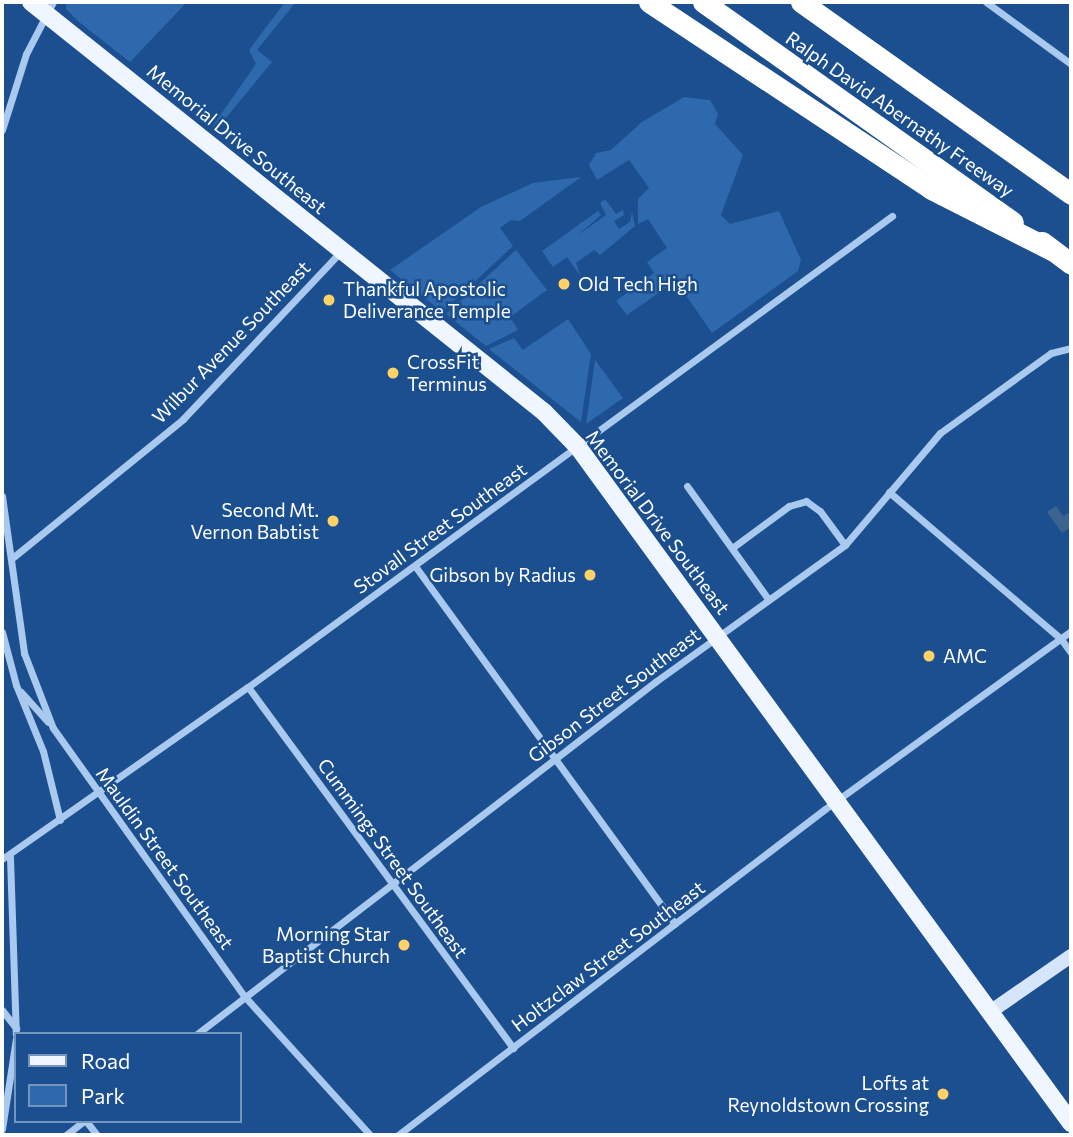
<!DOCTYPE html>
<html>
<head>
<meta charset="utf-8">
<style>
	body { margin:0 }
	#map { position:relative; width:1073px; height:1137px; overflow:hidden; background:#1b4f8f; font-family:Commissioner,sans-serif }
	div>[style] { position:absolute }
	.green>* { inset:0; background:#2e69ad }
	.water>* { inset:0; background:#3c6290 }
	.street>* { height:7px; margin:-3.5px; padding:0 3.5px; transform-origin:3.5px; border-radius:3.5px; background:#a9c9ee }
	.secondary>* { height:14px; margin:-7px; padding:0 7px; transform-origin:7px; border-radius:7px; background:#d6e6fa }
	.primary>* { height:18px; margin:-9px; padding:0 9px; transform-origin:9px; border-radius:9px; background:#f0f6ff }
	.highway>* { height:21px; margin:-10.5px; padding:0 10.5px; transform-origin:10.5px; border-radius:10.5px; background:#fff }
	.dots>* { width:19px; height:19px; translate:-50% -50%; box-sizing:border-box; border:4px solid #1b4f8f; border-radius:50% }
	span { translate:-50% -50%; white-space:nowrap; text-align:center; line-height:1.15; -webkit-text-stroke:5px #1b4f8f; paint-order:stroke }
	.street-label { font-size:19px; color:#fff }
	.poi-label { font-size:19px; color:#fff }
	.left { translate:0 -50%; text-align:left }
	.right { translate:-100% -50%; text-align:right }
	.frame { position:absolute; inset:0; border:4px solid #fff; pointer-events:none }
	.legend { position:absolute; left:14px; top:1032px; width:228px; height:91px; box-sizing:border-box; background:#1b4f8f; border:2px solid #7695bc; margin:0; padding:9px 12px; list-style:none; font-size:21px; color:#fff }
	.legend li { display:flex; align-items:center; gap:14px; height:35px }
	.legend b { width:35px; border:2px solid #7695bc }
</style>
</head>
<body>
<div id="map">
	<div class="green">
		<i style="clip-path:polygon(66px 2px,187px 2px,130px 62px,79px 22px,66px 9px)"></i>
		<i style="clip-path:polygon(285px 2px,296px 2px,257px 50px,272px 62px,216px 130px,212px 127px,256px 64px,249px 50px)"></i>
		<i style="clip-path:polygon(684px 97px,710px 100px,718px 114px,715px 124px,743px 155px,721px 215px,730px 224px,779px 211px,801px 260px,798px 271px,712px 333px,676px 281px,627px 315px,616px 301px,654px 273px,647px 262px,667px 248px,648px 219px,638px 224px,638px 199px,649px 188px,629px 160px,597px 180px,589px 165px,596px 153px,611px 150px,642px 122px)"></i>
		<i style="clip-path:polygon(581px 177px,520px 221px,511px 220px,500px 228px,513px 246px,442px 312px,390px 270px,481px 207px,533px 183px)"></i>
		<i style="clip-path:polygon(605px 199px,616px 214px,623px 210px,624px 215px,614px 221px,619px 229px,630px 222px,632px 212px,635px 226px,600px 255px,594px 250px,576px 263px,581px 277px,567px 257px,553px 267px,542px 251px,598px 211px,601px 215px,578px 235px,606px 215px,600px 203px)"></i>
		<i style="clip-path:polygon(516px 250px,547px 290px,510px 317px,518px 330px,486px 346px,446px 314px)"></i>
		<i style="clip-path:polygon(568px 319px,591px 354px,581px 422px,489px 349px,514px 338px,523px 350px)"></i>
		<i style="clip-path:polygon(595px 360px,623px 398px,586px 424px)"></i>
	</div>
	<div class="water">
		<i style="clip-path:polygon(1056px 506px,1063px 516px,1068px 513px,1071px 518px,1071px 533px,1068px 529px,1062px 533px,1047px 512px)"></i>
	</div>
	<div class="street">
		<i style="left:986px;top:2px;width:105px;rotate:36.1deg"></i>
		<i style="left:2px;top:130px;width:80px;rotate:-72.5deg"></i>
		<i style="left:26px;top:54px;width:59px;rotate:-62.6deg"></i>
		<i style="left:687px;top:486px;width:140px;rotate:54.3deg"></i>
		<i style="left:889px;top:492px;width:226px;rotate:40.5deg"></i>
		<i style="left:1061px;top:639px;width:17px;rotate:54deg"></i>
		<i style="left:2px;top:496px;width:159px;rotate:82deg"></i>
		<i style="left:24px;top:653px;width:80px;rotate:68.9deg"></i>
		<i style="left:53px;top:728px;width:330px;rotate:54.5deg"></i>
		<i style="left:245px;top:997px;width:186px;rotate:47.8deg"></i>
		<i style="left:732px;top:548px;width:71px;rotate:-36.4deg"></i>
		<i style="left:789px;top:506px;width:18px;rotate:-16deg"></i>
		<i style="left:806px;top:501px;width:17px;rotate:36deg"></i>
		<i style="left:820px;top:511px;width:42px;rotate:53.7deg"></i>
		<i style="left:11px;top:559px;width:222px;rotate:-39.1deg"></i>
		<i style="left:183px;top:419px;width:232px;rotate:-46.7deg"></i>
		<i style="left:415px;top:566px;width:442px;rotate:54deg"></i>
		<i style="left:2px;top:632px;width:55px;rotate:75.2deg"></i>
		<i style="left:16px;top:685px;width:71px;rotate:67.8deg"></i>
		<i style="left:43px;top:751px;width:71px;rotate:76.2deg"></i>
		<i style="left:248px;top:687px;width:448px;rotate:53.7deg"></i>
		<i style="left:21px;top:692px;width:40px;rotate:48deg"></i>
		<i style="left:10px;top:857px;width:177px;rotate:88.1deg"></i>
		<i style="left:2px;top:859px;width:300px;rotate:-35deg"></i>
		<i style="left:248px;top:687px;width:798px;rotate:-36.18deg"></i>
		<i style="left:2px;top:1010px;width:23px;rotate:52deg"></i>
		<i style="left:197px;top:1034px;width:578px;rotate:-37.54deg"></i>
		<i style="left:655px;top:682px;width:234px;rotate:-35.8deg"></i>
		<i style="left:845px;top:545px;width:147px;rotate:-49.7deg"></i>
		<i style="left:940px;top:433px;width:137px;rotate:-35.8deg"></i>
		<i style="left:1051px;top:353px;width:21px;rotate:-14deg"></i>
		<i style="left:86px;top:1121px;width:18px;rotate:52deg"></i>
		<i style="left:2px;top:1129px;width:91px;rotate:-81.2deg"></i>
		<i style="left:66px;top:1135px;width:23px;rotate:-38deg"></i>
		<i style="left:398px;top:1135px;width:537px;rotate:-37.36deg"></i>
		<i style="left:825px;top:809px;width:304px;rotate:-35.9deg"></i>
	</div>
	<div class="secondary">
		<i style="left:990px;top:1012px;width:98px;rotate:-34.7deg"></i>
	</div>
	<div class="primary">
		<i style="left:31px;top:2px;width:657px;rotate:38.63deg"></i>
		<i style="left:544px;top:412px;width:49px;rotate:45.8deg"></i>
		<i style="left:578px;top:447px;width:837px;rotate:53.9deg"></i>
	</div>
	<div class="highway">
		<i style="left:649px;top:2px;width:338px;rotate:33.5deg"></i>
		<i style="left:931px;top:189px;width:136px;rotate:26.8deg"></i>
		<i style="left:703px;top:2px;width:380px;rotate:35.4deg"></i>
		<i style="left:801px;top:2px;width:331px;rotate:35.4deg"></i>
		<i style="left:1042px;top:242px;width:36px;rotate:37deg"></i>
	</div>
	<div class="dots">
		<i style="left:564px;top:284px;background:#ffd166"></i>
		<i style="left:329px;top:300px;background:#ffd166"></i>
		<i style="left:393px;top:373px;background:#ffd166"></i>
		<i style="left:333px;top:521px;background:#ffd166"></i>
		<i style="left:590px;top:575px;background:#ffd166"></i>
		<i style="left:929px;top:656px;background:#ffd166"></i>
		<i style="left:404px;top:945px;background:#ffd166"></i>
		<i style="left:943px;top:1094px;background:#ffd166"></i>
	</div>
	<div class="street-label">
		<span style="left:900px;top:114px;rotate:35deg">Ralph David Abernathy Freeway</span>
		<span style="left:237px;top:139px;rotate:39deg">Memorial Drive Southeast</span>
		<span style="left:231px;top:342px;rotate:-46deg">Wilbur Avenue Southeast</span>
		<span style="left:658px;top:522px;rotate:53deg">Memorial Drive Southeast</span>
		<span style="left:440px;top:528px;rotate:-36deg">Stovall Street Southeast</span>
		<span style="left:614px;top:695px;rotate:-37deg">Gibson Street Southeast</span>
		<span style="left:165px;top:858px;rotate:54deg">Mauldin Street Southeast</span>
		<span style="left:393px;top:858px;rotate:54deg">Cummings Street Southeast</span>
		<span style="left:608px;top:956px;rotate:-37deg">Holtzclaw Street Southeast</span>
	</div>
	<div class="poi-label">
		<span class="left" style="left:578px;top:284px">Old Tech High</span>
		<span class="left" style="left:343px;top:300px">Thankful Apostolic<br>Deliverance Temple</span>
		<span class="left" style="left:407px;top:373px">CrossFit<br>Terminus</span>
		<span class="right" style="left:319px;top:521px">Second Mt.<br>Vernon Babtist</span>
		<span class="right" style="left:576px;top:575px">Gibson by Radius</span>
		<span class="left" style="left:943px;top:656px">AMC</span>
		<span class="right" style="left:390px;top:945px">Morning Star<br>Baptist Church</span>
		<span class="right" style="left:929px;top:1094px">Lofts at<br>Reynoldstown Crossing</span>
	</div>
	<div class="frame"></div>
	<ul class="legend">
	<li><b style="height:9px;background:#f0f6ff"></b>Road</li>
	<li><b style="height:19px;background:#2e69ad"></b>Park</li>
	</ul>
</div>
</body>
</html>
